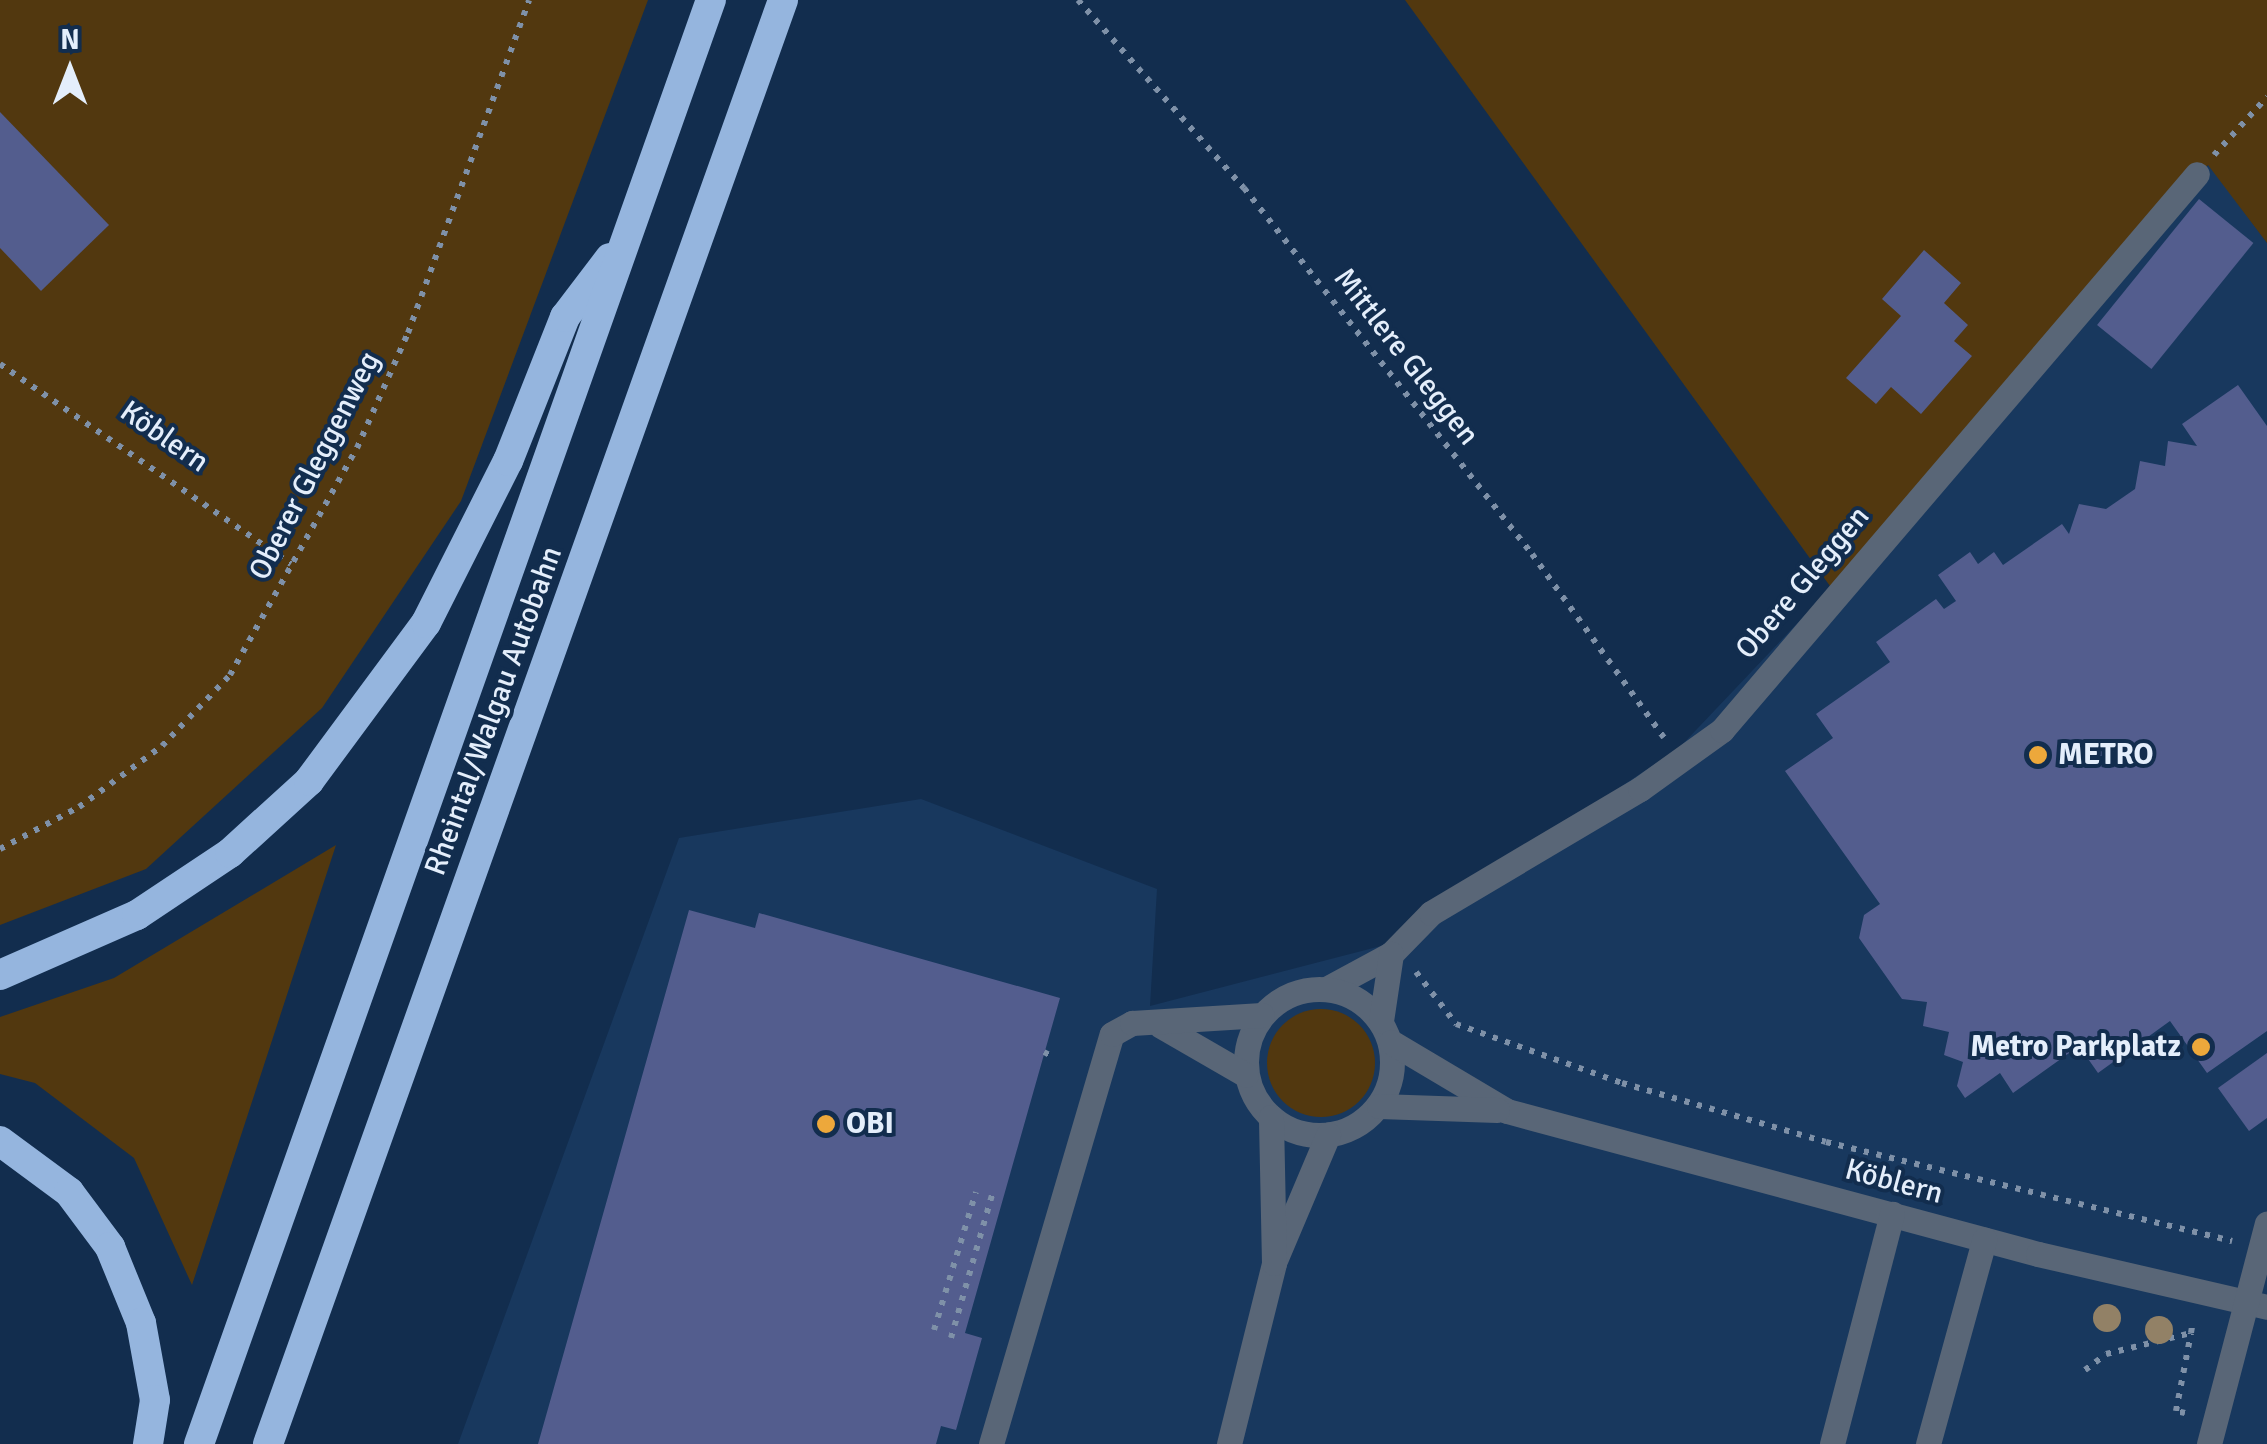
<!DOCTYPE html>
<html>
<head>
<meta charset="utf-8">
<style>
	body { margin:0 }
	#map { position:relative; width:2267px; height:1444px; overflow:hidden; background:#122d4e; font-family:Signika,sans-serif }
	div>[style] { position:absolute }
	.built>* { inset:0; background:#18385e }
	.green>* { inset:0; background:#52380f }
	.round { border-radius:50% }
	.building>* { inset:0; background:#535d8e; transform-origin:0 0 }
	.path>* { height:6px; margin-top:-3px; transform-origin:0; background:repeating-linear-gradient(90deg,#7f91a8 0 5px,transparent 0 13px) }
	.minor>* { height:25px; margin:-12.5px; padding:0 12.5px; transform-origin:12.5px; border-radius:12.5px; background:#596677 }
	.minor>.ring { margin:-12.5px; padding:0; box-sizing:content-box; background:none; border:25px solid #596677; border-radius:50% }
	.highway>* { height:30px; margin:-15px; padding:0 15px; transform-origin:15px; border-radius:15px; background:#95b5de }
	.trees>* { width:28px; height:28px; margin:-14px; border-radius:50%; background:#928166 }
	.dots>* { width:28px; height:28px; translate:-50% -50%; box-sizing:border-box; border:5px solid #122d4e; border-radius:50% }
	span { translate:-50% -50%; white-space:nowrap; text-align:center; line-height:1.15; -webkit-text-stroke:8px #122d4e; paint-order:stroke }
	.street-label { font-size:30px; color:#e4eefb }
	.poi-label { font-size:30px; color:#e4eefb; font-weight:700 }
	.left { translate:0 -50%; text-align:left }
	.right { translate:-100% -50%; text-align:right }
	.north { position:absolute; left:20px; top:20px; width:100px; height:100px; -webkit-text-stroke:8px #122d4e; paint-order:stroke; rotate:0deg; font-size:28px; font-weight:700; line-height:40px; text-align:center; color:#e4eefb }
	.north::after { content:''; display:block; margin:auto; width:35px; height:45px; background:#e4eefb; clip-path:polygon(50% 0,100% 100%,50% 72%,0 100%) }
</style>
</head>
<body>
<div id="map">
	<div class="built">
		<i style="clip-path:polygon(2209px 164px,2267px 243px,2267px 1444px,458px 1444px,679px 838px,921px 799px,1157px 889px,1150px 1006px,1381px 946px,1679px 748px,2096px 308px)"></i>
	</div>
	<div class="green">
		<i style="clip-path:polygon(0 0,648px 0,461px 501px,322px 708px,146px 869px,0 925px)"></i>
		<i style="clip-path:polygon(1405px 0,2267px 0,2267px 243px,2208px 165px,2096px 308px,1830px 586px)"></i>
		<i style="clip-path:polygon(336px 845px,192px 1285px,134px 1158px,35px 1083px,0 1074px,0 1017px,114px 978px)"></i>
		<i class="round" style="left:1267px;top:1009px;width:108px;height:108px"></i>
	</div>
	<div class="building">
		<i style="clip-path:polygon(0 112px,109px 225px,41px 291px,0 248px)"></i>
		<i style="left:2199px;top:199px;width:70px;height:162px;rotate:39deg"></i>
		<i style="clip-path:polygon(1924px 250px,1961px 283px,1944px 303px,1968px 325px,1954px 341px,1972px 356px,1921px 414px,1891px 387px,1876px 404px,1846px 378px,1901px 316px,1882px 299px)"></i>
		<i style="clip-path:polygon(2238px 385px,2267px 426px,2267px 1031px,2207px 1073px,2170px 1021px,2098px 1073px,2079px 1046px,2013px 1093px,2000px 1073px,1965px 1098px,1957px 1086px,1963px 1062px,1944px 1055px,1949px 1032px,1923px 1026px,1927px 1002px,1902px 999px,1859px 938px,1864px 915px,1880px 904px,1785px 771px,1833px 738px,1816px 714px,1890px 662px,1876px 642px,1936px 599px,1944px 609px,1956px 601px,1938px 575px,1970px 552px,1978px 564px,1994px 552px,2003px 565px,2062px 524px,2069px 534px,2079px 504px,2106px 509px,2135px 489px,2140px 461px,2165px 466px,2168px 441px,2197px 446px,2182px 424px)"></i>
		<i style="clip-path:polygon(689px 910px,755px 928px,759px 913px,1060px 998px,965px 1333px,982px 1338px,956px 1430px,941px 1426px,936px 1444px,538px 1444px)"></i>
		<i style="clip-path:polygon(2267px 1053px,2267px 1118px,2249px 1131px,2218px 1088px)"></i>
	</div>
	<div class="path">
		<i style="left:1078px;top:0;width:251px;rotate:48.6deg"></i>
		<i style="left:1244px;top:188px;width:466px;rotate:51.8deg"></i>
		<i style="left:1532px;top:554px;width:226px;rotate:54.3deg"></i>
		<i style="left:2214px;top:155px;width:79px;rotate:-47.6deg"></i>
		<i style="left:0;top:364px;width:353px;rotate:34.5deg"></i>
		<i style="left:0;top:849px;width:89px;rotate:-28deg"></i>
		<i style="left:79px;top:807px;width:103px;rotate:-36.3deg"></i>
		<i style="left:162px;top:746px;width:98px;rotate:-46.2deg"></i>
		<i style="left:230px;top:675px;width:260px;rotate:-60.8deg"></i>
		<i style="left:357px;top:448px;width:126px;rotate:-66.1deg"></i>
		<i style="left:408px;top:333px;width:354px;rotate:-70deg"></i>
		<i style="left:1416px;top:972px;width:66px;rotate:52.4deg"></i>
		<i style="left:1456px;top:1024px;width:176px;rotate:19.6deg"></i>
		<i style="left:1622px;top:1083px;width:212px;rotate:16.1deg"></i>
		<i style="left:1826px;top:1142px;width:418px;rotate:13.7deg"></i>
		<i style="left:1044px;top:1052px;width:10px;rotate:29deg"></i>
		<i style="left:934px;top:1330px;width:144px;rotate:-73.1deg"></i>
		<i style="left:951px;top:1338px;width:149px;rotate:-74deg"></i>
		<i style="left:2085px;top:1370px;width:26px;rotate:-37deg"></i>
		<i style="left:2106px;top:1354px;width:88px;rotate:-13.9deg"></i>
		<i style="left:2191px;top:1333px;width:12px;rotate:-81deg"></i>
		<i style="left:2185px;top:1413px;width:9px;rotate:-167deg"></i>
		<i style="left:2176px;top:1411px;width:79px;rotate:-79.1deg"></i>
	</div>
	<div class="minor">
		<i style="left:1328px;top:988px;width:72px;rotate:-28.4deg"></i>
		<i style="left:1391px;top:954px;width:57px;rotate:-45.7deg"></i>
		<i style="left:1431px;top:913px;width:243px;rotate:-30.7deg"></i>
		<i style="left:1640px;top:789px;width:101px;rotate:-35.7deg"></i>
		<i style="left:1722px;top:730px;width:731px;rotate:-49.49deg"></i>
		<i class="ring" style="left:1246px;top:989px;width:121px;height:121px"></i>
		<i style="left:1381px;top:1021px;width:68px;rotate:-81.5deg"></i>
		<i style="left:1161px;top:1026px;width:98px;rotate:30deg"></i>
		<i style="left:1391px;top:1042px;width:135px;rotate:30.7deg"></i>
		<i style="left:1507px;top:1111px;width:550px;rotate:15.07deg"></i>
		<i style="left:2038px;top:1254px;width:235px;rotate:13deg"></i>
		<i style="left:1379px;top:1106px;width:118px;rotate:1.9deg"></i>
		<i style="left:1276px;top:1258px;width:134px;rotate:-67.1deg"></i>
		<i style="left:991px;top:1444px;width:427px;rotate:-73.6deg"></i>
		<i style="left:1112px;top:1034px;width:23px;rotate:-29deg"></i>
		<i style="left:1132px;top:1023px;width:130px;rotate:-3.5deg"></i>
		<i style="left:1229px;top:1444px;width:187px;rotate:-76deg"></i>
		<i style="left:1274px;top:1263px;width:146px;rotate:-91.2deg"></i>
		<i style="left:1832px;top:1444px;width:238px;rotate:-75.4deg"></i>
		<i style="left:1928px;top:1444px;width:212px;rotate:-74.6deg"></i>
		<i style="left:2209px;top:1444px;width:228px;rotate:-75.3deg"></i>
	</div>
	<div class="highway">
		<i style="left:0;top:975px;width:150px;rotate:-23.7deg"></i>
		<i style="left:137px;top:915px;width:112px;rotate:-33.7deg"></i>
		<i style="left:230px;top:853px;width:107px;rotate:-42.3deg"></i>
		<i style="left:309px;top:781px;width:197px;rotate:-53.5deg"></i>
		<i style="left:426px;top:623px;width:182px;rotate:-63.2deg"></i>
		<i style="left:508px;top:461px;width:155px;rotate:-68.4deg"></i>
		<i style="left:565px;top:317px;width:74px;rotate:-52.7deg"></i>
		<i style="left:0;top:1141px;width:86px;rotate:36.5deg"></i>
		<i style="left:69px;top:1192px;width:69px;rotate:53.3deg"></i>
		<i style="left:110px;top:1247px;width:82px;rotate:67.8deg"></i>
		<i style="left:141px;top:1323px;width:78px;rotate:79.7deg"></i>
		<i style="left:155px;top:1400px;width:45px;rotate:99deg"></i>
		<i style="left:199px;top:1444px;width:1532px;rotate:-70.48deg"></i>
		<i style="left:268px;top:1444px;width:1533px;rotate:-70.37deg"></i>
	</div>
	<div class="trees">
		<i style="left:2107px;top:1318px"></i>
		<i style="left:2159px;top:1330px"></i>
	</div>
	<div class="dots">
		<i style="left:2038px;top:755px;background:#eda83b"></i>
		<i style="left:2201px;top:1047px;background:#eda83b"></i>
		<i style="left:826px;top:1124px;background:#eda83b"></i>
	</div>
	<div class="street-label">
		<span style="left:1406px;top:357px;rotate:52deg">Mittlere Gleggen</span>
		<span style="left:164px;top:437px;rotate:35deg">Köblern</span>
		<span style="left:315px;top:466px;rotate:-63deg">Oberer Gleggenweg</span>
		<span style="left:1803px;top:583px;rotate:-50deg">Obere Gleggen</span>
		<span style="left:494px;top:711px;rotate:-70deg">Rheintal/Walgau Autobahn</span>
		<span style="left:1894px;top:1182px;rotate:15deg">Köblern</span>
	</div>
	<div class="poi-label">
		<span class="left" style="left:2058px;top:755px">METRO</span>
		<span class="right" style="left:2181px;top:1047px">Metro Parkplatz</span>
		<span class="left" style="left:846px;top:1124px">OBI</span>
	</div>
	<div class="north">N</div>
</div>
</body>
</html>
